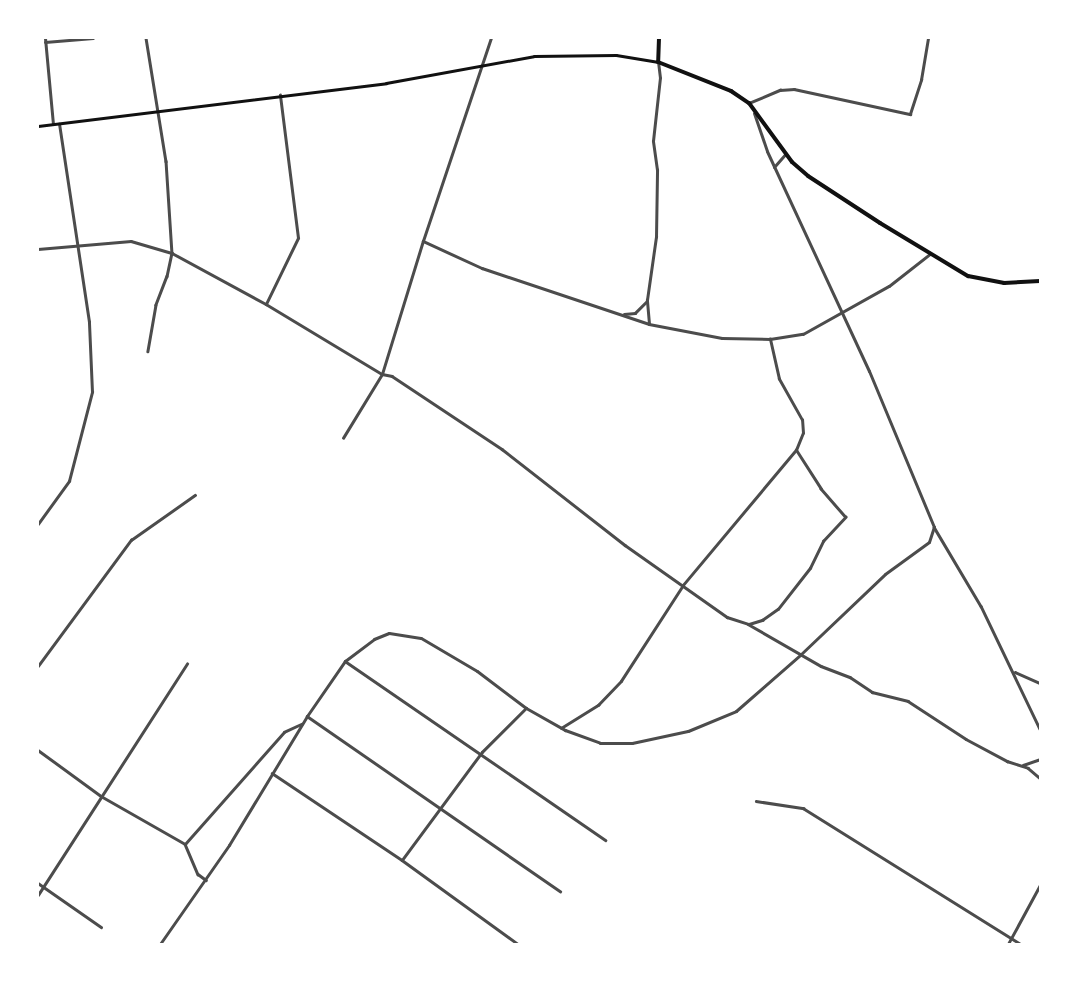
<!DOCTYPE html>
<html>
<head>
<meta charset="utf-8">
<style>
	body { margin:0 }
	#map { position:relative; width:1078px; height:982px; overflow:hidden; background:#fff; font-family:Inter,sans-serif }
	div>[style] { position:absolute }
	.minor>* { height:2.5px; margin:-1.25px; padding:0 1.25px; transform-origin:1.25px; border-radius:1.25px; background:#4c4c4c }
	.tertiary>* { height:3px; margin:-1.5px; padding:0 1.5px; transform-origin:1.5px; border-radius:1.5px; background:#4c4c4c }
	.secondary>* { height:3px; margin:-1.5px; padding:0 1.5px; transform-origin:1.5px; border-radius:1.5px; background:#111 }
	.primary>* { height:4px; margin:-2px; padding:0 2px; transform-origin:2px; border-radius:2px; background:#111 }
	span { translate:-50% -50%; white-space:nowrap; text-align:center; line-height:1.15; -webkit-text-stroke:5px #fff; paint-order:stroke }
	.frame { position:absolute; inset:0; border:39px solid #fff; pointer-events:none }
</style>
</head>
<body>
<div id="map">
	<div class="minor">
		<i style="left:146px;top:38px;width:125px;rotate:80.8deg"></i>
		<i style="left:166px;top:161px;width:92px;rotate:86.3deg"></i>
		<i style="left:172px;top:253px;width:24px;rotate:102deg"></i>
		<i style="left:167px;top:276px;width:31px;rotate:111deg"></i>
		<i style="left:156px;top:305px;width:47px;rotate:99.9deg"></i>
		<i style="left:45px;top:42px;width:48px;rotate:-4.8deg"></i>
		<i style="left:749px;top:103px;width:34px;rotate:-23deg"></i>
		<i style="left:780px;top:90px;width:14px;rotate:-4deg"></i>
		<i style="left:794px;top:89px;width:119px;rotate:12.2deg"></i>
		<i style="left:910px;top:114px;width:36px;rotate:-72deg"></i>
		<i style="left:921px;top:80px;width:43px;rotate:-80.5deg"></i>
		<i style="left:423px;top:241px;width:65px;rotate:24.6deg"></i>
		<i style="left:482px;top:268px;width:176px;rotate:18.5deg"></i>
		<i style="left:649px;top:324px;width:74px;rotate:10.9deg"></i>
		<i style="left:722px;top:338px;width:48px;rotate:1.2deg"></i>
		<i style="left:770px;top:339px;width:33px;rotate:-9deg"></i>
		<i style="left:803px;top:334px;width:98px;rotate:-29.2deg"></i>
		<i style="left:889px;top:286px;width:52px;rotate:-38deg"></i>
		<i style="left:38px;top:249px;width:93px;rotate:-4.9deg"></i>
		<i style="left:131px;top:241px;width:43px;rotate:16.3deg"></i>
		<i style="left:172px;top:253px;width:107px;rotate:28.5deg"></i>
		<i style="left:266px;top:304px;width:135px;rotate:31.1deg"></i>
		<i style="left:382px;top:374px;width:10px;rotate:11deg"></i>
		<i style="left:392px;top:376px;width:132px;rotate:33.6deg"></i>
		<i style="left:502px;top:449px;width:156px;rotate:38deg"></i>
		<i style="left:625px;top:545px;width:125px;rotate:35.2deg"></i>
		<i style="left:727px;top:617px;width:22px;rotate:18deg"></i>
		<i style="left:748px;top:624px;width:84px;rotate:29.9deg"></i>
		<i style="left:821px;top:666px;width:31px;rotate:21deg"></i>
		<i style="left:850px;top:677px;width:27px;rotate:34deg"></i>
		<i style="left:872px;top:692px;width:37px;rotate:14deg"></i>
		<i style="left:908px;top:701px;width:69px;rotate:33.2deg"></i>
		<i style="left:966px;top:739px;width:47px;rotate:28.2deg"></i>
		<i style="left:1007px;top:761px;width:22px;rotate:18deg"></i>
		<i style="left:1028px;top:768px;width:16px;rotate:40deg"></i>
		<i style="left:266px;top:304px;width:73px;rotate:-64.1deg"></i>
		<i style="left:298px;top:238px;width:144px;rotate:-97.2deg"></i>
		<i style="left:624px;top:314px;width:11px;rotate:-5deg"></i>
		<i style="left:635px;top:313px;width:16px;rotate:-45deg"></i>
		<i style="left:649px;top:324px;width:24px;rotate:-95deg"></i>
		<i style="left:647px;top:300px;width:64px;rotate:-81.9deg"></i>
		<i style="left:656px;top:237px;width:67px;rotate:-89.1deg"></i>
		<i style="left:657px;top:170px;width:29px;rotate:-98deg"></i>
		<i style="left:653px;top:141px;width:63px;rotate:-83.7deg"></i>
		<i style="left:660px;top:78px;width:16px;rotate:-97deg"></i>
		<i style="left:343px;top:438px;width:75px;rotate:-58.6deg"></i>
		<i style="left:382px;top:374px;width:139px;rotate:-72.9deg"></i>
		<i style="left:423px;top:241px;width:214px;rotate:-71.5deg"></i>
		<i style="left:38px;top:524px;width:53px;rotate:-54.2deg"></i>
		<i style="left:69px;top:481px;width:92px;rotate:-75.5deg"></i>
		<i style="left:92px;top:392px;width:70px;rotate:-92.5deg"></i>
		<i style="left:89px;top:322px;width:200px;rotate:-98.6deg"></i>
		<i style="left:934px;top:527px;width:92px;rotate:59.3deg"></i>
		<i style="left:981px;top:606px;width:136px;rotate:64.4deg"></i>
		<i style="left:749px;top:624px;width:14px;rotate:-17deg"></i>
		<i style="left:762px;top:620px;width:19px;rotate:-35deg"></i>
		<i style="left:778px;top:609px;width:52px;rotate:-52deg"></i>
		<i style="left:810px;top:568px;width:30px;rotate:-64deg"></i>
		<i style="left:823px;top:541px;width:33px;rotate:-47deg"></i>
		<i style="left:845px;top:517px;width:37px;rotate:-131deg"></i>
		<i style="left:821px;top:489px;width:46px;rotate:-122.7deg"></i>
		<i style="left:345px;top:661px;width:316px;rotate:34.5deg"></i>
		<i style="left:38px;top:666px;width:157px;rotate:-53.6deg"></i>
		<i style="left:131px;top:540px;width:78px;rotate:-35.1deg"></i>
		<i style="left:1015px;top:672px;width:27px;rotate:24deg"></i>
		<i style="left:307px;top:716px;width:308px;rotate:34.7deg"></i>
		<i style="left:561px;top:728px;width:44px;rotate:-31.9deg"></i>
		<i style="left:598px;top:705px;width:33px;rotate:-46deg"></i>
		<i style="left:621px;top:681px;width:114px;rotate:-57.1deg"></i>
		<i style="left:683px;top:585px;width:176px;rotate:-50.1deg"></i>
		<i style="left:796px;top:450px;width:18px;rotate:-68deg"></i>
		<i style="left:803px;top:433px;width:13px;rotate:-94deg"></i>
		<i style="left:802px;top:420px;width:47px;rotate:-119.3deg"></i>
		<i style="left:779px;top:379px;width:41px;rotate:-102.7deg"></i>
		<i style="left:38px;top:750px;width:78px;rotate:36.1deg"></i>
		<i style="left:101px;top:796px;width:97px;rotate:29.7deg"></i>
		<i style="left:185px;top:844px;width:33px;rotate:67deg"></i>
		<i style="left:198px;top:874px;width:10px;rotate:37deg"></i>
		<i style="left:1023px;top:765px;width:18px;rotate:-19deg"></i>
		<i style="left:272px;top:773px;width:156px;rotate:33.8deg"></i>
		<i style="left:402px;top:860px;width:143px;rotate:35.9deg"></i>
		<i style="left:756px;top:801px;width:48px;rotate:8.5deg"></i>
		<i style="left:803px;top:808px;width:257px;rotate:32deg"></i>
		<i style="left:185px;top:844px;width:149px;rotate:-48.5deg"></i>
		<i style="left:284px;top:732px;width:19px;rotate:-25deg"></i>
		<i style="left:402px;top:860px;width:134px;rotate:-53.5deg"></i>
		<i style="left:482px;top:752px;width:62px;rotate:-45deg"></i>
		<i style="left:38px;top:883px;width:77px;rotate:34.9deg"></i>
		<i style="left:38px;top:895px;width:275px;rotate:-57.2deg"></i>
		<i style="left:1008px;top:944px;width:67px;rotate:-61.5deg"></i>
	</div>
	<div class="tertiary">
		<i style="left:45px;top:38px;width:86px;rotate:84.7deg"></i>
		<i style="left:774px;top:167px;width:18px;rotate:-49deg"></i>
		<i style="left:160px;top:944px;width:121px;rotate:-55.1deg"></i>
		<i style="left:229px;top:845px;width:151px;rotate:-58.8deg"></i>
		<i style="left:307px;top:716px;width:67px;rotate:-55.4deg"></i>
		<i style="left:345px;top:661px;width:36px;rotate:-37deg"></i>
		<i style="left:374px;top:639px;width:16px;rotate:-22deg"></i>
		<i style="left:389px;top:633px;width:32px;rotate:9deg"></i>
		<i style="left:421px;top:638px;width:65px;rotate:30.5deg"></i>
		<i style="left:477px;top:671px;width:61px;rotate:37.1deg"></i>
		<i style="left:526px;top:708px;width:45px;rotate:29.4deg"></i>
		<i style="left:565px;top:730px;width:37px;rotate:20deg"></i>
		<i style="left:600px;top:743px;width:32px"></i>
		<i style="left:632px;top:743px;width:57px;rotate:-12.1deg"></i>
		<i style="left:688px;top:731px;width:52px;rotate:-22.6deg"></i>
		<i style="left:736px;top:711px;width:85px;rotate:-41.2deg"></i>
		<i style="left:800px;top:655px;width:117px;rotate:-43.6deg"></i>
		<i style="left:885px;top:574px;width:54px;rotate:-36deg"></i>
		<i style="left:929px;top:542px;width:16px;rotate:-72deg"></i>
		<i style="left:934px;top:527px;width:169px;rotate:-112.6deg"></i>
		<i style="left:869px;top:371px;width:242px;rotate:-114.9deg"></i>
		<i style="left:767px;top:151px;width:40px;rotate:-108.9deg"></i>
	</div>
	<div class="secondary">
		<i style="left:38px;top:126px;width:351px;rotate:-7deg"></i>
		<i style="left:386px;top:83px;width:150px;rotate:-10.3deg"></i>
		<i style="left:534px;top:56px;width:82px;rotate:-0.7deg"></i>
		<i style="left:616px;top:55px;width:43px;rotate:9.5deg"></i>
	</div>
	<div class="primary">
		<i style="left:659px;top:38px;width:24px;rotate:92deg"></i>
		<i style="left:658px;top:62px;width:79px;rotate:21.7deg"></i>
		<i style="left:731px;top:91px;width:22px;rotate:34deg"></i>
		<i style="left:749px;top:103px;width:73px;rotate:53.9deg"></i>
		<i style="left:792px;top:162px;width:21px;rotate:41deg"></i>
		<i style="left:808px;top:176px;width:86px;rotate:33.1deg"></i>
		<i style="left:880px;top:223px;width:103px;rotate:31.1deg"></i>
		<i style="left:968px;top:276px;width:37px;rotate:11deg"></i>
		<i style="left:1004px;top:283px;width:36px;rotate:-3deg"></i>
	</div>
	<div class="frame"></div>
</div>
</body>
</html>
